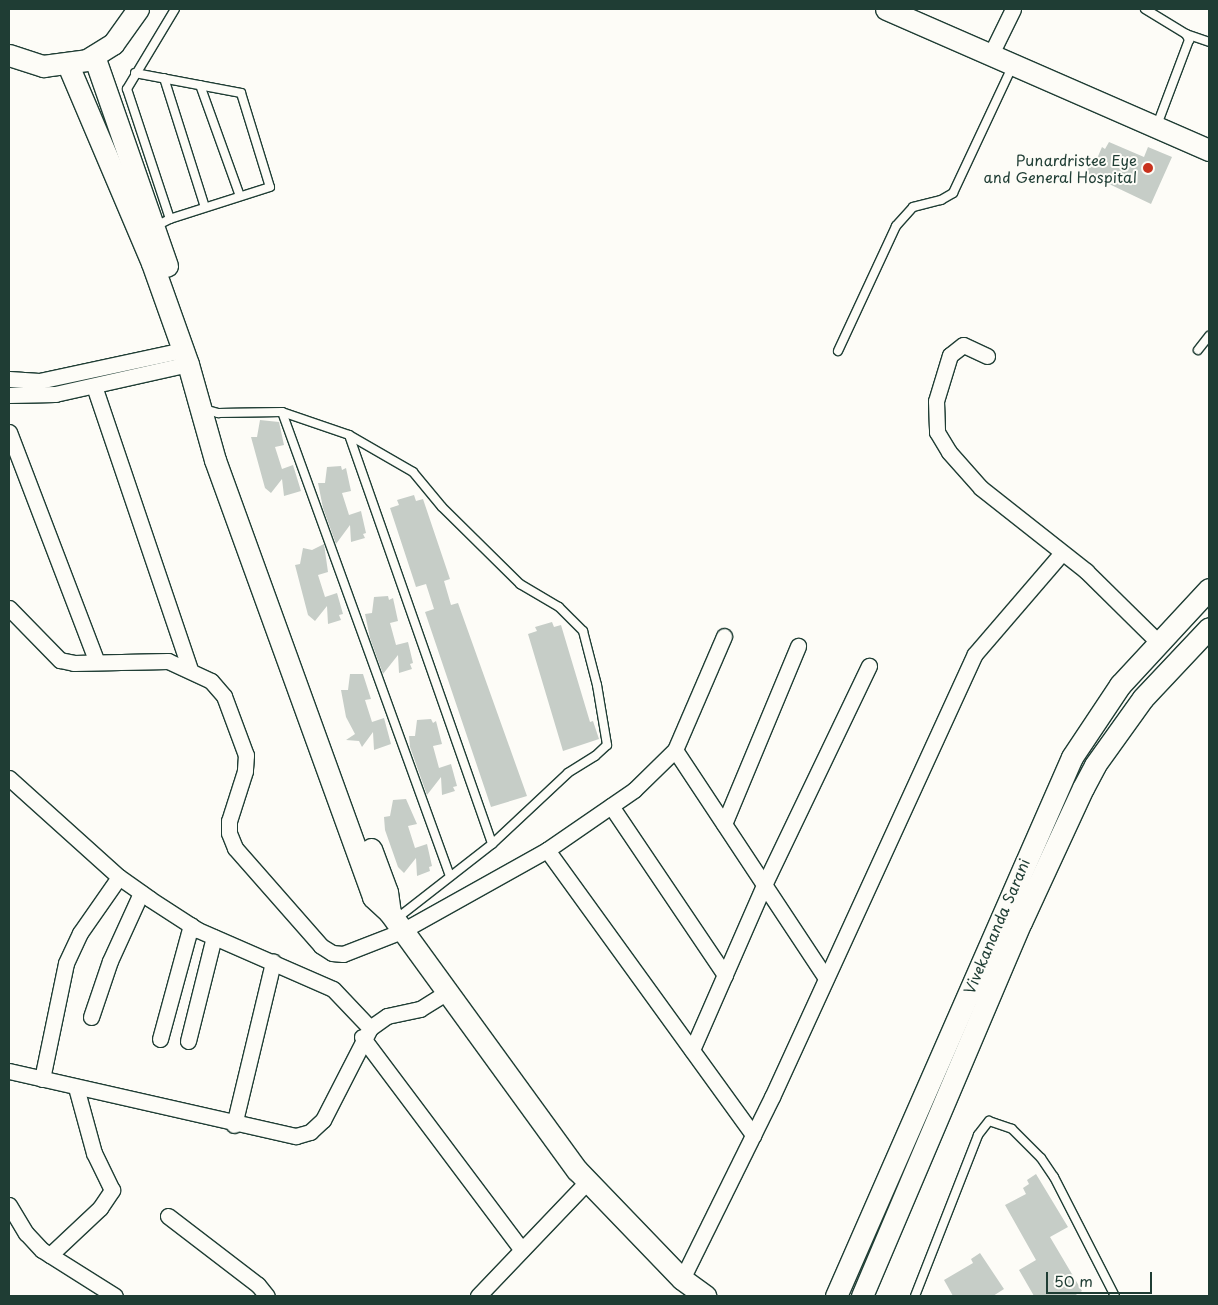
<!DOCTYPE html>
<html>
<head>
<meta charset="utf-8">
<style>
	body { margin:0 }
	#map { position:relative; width:1218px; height:1305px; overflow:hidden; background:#fdfcf7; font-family:"Playpen Sans",sans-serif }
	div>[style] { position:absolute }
	.building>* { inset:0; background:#c6cdc7 }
	.roads { filter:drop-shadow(1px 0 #1f3d34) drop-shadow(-1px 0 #1f3d34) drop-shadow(0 1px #1f3d34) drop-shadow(0 -1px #1f3d34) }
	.lane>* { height:8px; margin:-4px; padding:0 4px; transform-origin:4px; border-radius:4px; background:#fdfcf7 }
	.street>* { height:15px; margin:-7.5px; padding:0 7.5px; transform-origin:7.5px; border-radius:7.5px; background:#fdfcf7 }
	.secondary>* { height:21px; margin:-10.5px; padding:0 10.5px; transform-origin:10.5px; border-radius:10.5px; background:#fdfcf7 }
	.dots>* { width:14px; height:14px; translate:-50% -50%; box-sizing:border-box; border:2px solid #fdfcf7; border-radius:50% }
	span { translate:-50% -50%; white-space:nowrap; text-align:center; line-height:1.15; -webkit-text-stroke:4px #fdfcf7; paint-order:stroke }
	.poi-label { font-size:15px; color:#1f3d34 }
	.right { translate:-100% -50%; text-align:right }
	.street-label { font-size:15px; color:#1f3d34 }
	.frame { position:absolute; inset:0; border:10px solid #1f3d34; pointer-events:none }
	.scale { position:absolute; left:1046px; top:1272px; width:106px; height:22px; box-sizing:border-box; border:2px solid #1f3d34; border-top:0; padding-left:6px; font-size:15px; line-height:18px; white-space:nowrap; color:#1f3d34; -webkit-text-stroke:4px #fdfcf7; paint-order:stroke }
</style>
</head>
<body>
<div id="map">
	<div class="building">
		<i style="clip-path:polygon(1109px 142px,1144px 157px,1148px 147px,1172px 157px,1151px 204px,1086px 173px,1092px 159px,1096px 161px,1102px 147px,1105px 149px)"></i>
		<i style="clip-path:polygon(260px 420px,279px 422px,284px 445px,275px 447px,282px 469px,293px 465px,301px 491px,284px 496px,282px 479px,271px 493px,265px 488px,251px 437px,257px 437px)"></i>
		<i style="clip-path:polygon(341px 466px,342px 470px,346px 468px,351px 491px,342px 493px,349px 515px,361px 511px,366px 533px,363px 534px,365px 538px,351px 542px,350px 525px,336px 544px,323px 508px,318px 483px,325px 483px,327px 467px)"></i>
		<i style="clip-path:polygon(414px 495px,416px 501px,423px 499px,450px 579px,444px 581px,451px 605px,458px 603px,527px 796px,491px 807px,425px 612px,434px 609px,426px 584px,416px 587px,390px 508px,399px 505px,397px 500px)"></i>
		<i style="clip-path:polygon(324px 544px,328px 572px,318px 575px,325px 597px,337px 593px,343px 614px,339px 615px,341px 620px,328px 624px,327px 606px,315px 621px,308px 615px,295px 565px,300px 564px,303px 548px,312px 550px)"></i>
		<i style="clip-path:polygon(388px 596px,389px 600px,393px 598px,398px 621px,390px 623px,396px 645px,408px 642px,413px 663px,410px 664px,412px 669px,399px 673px,398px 655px,383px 674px,370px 638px,365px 614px,372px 613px,374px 597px)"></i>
		<i style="clip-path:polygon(552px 622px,554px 627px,561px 625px,590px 722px,593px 721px,599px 739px,563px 751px,528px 634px,537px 631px,535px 627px)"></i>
		<i style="clip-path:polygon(350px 674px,363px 674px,371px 699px,365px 700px,372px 722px,384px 718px,391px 744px,374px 750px,373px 732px,362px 747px,359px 741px,346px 740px,355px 734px,346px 717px,341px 690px,348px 690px)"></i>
		<i style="clip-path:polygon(431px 719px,433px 723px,436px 721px,442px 744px,433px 746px,439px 768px,451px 764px,457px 786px,453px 787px,455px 791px,442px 795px,441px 777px,427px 795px,410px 747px,409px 736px,415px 736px,417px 720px)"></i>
		<i style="clip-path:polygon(406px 799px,417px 824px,408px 826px,415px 848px,427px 844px,432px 866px,429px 867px,430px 871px,417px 876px,416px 858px,404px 873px,398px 867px,385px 830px,384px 817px,390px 816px,393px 800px)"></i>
		<i style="clip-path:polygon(1036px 1174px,1068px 1227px,1050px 1237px,1082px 1291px,1074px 1296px,1034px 1296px,1019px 1270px,1036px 1260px,1005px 1205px,1026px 1194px,1023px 1188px,1029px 1184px,1027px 1180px)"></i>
		<i style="clip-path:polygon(980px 1253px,1004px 1289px,993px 1296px,953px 1296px,944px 1280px,973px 1263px,971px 1259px)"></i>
	</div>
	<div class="roads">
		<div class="lane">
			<i style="left:1145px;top:9px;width:48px;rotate:31.4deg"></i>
			<i style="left:1186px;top:34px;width:7px;rotate:63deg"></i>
			<i style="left:1189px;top:40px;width:91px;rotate:110.6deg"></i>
			<i style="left:1186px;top:34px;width:24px;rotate:19deg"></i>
			<i style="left:135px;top:73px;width:108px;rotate:10.7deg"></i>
			<i style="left:241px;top:93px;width:98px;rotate:72.9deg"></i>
			<i style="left:270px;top:187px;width:105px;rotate:162.3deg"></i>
			<i style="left:164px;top:78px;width:135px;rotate:72.4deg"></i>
			<i style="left:200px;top:85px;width:118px;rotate:70.2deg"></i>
			<i style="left:154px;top:227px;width:18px;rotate:-27deg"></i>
			<i style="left:170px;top:219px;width:137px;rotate:-108.3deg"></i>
			<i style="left:127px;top:89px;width:93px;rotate:-59deg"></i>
			<i style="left:1198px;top:350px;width:18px;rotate:-52deg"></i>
			<i style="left:838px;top:351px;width:138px;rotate:-65.1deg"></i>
			<i style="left:896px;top:226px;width:25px;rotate:-48deg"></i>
			<i style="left:913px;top:207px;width:29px;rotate:-14deg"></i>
			<i style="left:941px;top:200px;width:14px;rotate:-30deg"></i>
			<i style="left:953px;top:193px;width:139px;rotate:-64.9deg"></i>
			<i style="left:204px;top:409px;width:15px;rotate:16deg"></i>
			<i style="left:218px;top:413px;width:64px;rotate:-0.9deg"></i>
			<i style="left:282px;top:412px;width:71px;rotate:18.9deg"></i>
			<i style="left:349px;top:435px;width:74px;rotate:30deg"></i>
			<i style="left:413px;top:472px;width:45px;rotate:50.4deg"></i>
			<i style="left:442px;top:507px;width:110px;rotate:44.6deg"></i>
			<i style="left:520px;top:584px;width:45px;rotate:30.5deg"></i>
			<i style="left:559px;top:607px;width:34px;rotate:45deg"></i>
			<i style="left:583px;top:631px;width:56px;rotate:75.5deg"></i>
			<i style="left:597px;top:685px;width:61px;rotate:80.5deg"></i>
			<i style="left:607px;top:745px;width:16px;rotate:137deg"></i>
			<i style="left:595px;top:756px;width:32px;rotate:148deg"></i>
			<i style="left:568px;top:773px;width:104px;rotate:136.9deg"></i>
			<i style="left:492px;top:844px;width:122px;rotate:142deg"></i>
			<i style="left:282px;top:412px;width:493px;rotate:70.1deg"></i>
			<i style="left:349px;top:435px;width:433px;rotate:70.7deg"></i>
			<i style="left:915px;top:1296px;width:173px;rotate:-68.6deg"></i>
			<i style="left:978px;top:1135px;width:18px;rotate:-52deg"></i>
			<i style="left:989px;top:1121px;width:24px;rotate:19deg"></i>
			<i style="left:1012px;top:1129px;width:41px;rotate:45deg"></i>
			<i style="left:1041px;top:1158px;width:23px;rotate:56deg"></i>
			<i style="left:1054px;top:1177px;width:134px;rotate:62.9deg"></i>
		</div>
		<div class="street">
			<i style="left:991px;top:54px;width:50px;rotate:-63.9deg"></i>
			<i style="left:987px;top:356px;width:26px;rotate:-155deg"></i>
			<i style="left:963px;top:345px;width:16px;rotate:142deg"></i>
			<i style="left:950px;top:355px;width:48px;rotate:106.9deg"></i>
			<i style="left:936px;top:401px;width:31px;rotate:88deg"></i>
			<i style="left:937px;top:432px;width:23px;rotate:59deg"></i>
			<i style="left:949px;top:452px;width:48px;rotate:48.4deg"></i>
			<i style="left:981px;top:488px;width:134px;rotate:38.3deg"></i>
			<i style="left:1086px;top:571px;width:101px;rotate:44.6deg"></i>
			<i style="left:9px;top:379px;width:30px;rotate:4deg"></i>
			<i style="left:39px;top:381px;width:147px;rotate:-12.1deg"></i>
			<i style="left:94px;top:386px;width:299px;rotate:71.3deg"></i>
			<i style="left:9px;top:395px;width:46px;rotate:-1.2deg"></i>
			<i style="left:55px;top:394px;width:136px;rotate:-12.7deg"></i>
			<i style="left:9px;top:432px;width:246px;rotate:69.1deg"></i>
			<i style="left:9px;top:608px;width:73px;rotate:45.6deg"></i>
			<i style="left:60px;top:660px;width:14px;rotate:12deg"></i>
			<i style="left:74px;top:663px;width:94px;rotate:-1.2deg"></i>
			<i style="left:168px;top:661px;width:47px;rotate:24.9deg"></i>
			<i style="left:211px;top:681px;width:20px;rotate:49deg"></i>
			<i style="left:224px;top:696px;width:63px;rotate:69.6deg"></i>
			<i style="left:246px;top:755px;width:16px;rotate:94deg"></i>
			<i style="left:245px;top:771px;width:52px;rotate:107.7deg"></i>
			<i style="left:229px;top:821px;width:12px;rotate:90deg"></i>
			<i style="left:229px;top:833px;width:16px;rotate:68deg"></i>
			<i style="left:235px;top:848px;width:130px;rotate:48.7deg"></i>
			<i style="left:321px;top:946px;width:13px;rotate:32deg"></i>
			<i style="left:332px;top:953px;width:11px;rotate:5deg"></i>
			<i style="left:343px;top:954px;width:63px;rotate:-21.3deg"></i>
			<i style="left:402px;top:931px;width:166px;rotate:-29.2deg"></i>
			<i style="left:547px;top:850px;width:106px;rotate:-34.6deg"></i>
			<i style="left:634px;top:790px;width:57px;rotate:-44.3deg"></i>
			<i style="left:675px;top:750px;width:124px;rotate:-66.7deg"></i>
			<i style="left:675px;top:750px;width:272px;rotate:56.5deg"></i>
			<i style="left:9px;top:778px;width:148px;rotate:42deg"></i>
			<i style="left:119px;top:877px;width:38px;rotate:35deg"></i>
			<i style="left:150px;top:899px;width:57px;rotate:32.9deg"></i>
			<i style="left:198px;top:930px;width:147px;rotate:23.6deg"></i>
			<i style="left:333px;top:989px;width:54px;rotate:46.5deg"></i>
			<i style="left:611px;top:806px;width:204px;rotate:56deg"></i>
			<i style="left:724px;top:824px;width:193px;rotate:-67.4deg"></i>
			<i style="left:547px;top:850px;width:352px;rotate:54.1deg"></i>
			<i style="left:91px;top:1017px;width:59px;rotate:-71.3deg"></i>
			<i style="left:110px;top:961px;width:75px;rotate:-65.5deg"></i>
			<i style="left:362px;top:1037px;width:266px;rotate:53.1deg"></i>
			<i style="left:160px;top:1039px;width:118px;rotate:-74.8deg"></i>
			<i style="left:188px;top:1041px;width:107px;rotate:-76deg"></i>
			<i style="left:692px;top:1050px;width:180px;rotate:-66.4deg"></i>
			<i style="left:764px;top:885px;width:243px;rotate:-64.4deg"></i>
			<i style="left:9px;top:1071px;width:294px;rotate:12.8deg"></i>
			<i style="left:296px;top:1136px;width:15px;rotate:-16deg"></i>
			<i style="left:310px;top:1132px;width:18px;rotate:-43deg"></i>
			<i style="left:323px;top:1120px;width:103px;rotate:-62.9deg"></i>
			<i style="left:370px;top:1028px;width:21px;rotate:-35deg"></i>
			<i style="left:387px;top:1016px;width:34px;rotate:-12deg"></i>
			<i style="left:420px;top:1009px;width:31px;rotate:-32deg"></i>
			<i style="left:42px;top:1079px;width:118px;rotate:-78.3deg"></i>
			<i style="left:66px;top:963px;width:33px;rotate:-65deg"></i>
			<i style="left:80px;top:933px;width:68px;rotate:-55.1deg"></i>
			<i style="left:234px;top:1125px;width:168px;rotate:-76.5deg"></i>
			<i style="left:9px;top:1205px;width:33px;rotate:59deg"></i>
			<i style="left:26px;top:1233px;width:23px;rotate:47deg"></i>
			<i style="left:42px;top:1250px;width:86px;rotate:32.2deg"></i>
			<i style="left:168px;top:1216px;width:113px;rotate:37.5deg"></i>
			<i style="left:258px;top:1285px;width:14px;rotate:51deg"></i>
			<i style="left:50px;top:1255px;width:69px;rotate:-43.2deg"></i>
			<i style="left:100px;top:1208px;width:22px;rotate:-56deg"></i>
			<i style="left:112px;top:1190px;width:41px;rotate:-115.9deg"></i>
			<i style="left:94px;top:1153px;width:68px;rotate:-105.3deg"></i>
			<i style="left:682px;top:1279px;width:203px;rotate:-63.7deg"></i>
			<i style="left:772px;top:1097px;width:487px;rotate:-65.4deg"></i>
			<i style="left:975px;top:654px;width:133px;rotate:-49.3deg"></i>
			<i style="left:478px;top:1296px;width:159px;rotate:-46.3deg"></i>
		</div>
		<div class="secondary">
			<i style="left:886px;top:9px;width:352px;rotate:23.6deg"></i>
			<i style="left:9px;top:55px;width:36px;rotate:18deg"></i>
			<i style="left:43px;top:66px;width:44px;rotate:-7.8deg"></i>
			<i style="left:87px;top:60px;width:31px;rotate:-32deg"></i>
			<i style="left:113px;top:44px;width:43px;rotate:-54.5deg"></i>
			<i style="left:94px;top:56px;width:222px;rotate:70.8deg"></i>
			<i style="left:68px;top:65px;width:215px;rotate:67deg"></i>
			<i style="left:152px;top:263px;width:107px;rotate:70.4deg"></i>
			<i style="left:188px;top:364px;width:100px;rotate:74.3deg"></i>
			<i style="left:215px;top:460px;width:465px;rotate:70.1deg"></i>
			<i style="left:373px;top:897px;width:23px;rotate:43deg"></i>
			<i style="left:390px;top:913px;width:318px;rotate:54deg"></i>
			<i style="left:577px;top:1170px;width:151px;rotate:46.1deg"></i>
			<i style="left:682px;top:1279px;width:29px;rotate:36deg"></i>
			<i style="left:371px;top:849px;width:46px;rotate:69.6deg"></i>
			<i style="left:387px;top:892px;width:21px;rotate:82deg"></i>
			<i style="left:836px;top:1296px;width:588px;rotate:-66.35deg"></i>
			<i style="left:1072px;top:757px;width:87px;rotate:-56.3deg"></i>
			<i style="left:1120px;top:685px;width:131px;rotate:-47.2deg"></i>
			<i style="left:862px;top:1296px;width:406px;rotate:-67deg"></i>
			<i style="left:1021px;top:922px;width:148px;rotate:-65.2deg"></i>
			<i style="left:1083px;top:788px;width:26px;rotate:-62deg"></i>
			<i style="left:1095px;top:765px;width:82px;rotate:-54.4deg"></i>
			<i style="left:1143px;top:698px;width:96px;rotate:-46.7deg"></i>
		</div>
	</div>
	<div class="dots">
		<i style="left:1148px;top:168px;background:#c8321e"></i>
	</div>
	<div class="poi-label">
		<span class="right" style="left:1137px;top:168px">Punardristee Eye<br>and General Hospital</span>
	</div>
	<div class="street-label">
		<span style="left:996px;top:926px;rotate:-67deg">Vivekananda Sarani</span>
	</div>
	<div class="frame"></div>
	<div class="scale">50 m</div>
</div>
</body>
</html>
